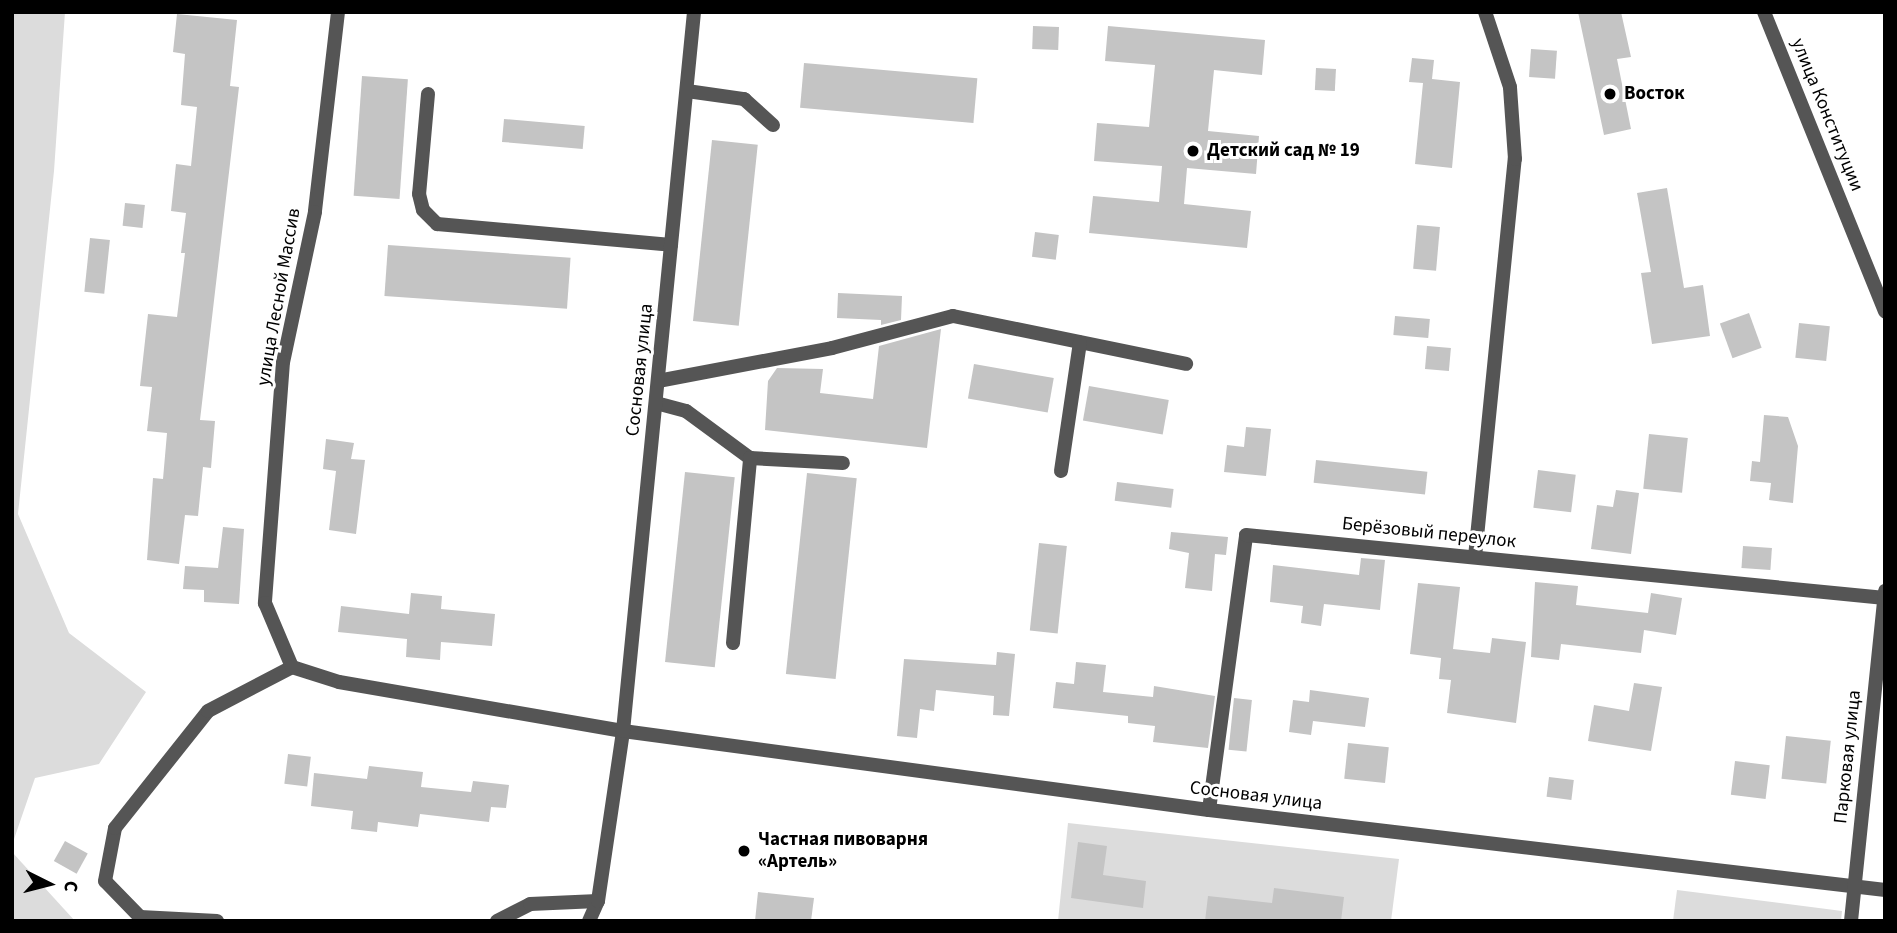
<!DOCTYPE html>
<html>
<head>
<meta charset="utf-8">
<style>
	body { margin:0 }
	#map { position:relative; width:1897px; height:933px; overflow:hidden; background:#fff; font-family:"Source Sans 3",sans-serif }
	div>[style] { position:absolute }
	.green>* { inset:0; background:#dcdcdc }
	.building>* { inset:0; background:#c4c4c4; transform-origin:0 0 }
	.lane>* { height:14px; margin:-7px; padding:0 7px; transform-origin:7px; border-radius:7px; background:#555 }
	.street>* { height:14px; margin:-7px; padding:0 7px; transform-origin:7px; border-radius:7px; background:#555 }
	.dots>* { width:19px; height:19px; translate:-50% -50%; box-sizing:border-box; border:4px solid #fff; border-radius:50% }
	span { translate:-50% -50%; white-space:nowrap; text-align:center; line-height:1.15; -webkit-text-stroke:6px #fff; paint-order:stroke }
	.poi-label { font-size:19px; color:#000; font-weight:700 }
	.left { translate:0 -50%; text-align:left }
	.street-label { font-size:19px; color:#000 }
	.frame { position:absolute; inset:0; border:14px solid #000; pointer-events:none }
	.north { position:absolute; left:14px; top:849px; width:70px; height:70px; -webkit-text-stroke:5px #fff; paint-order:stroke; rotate:96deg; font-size:19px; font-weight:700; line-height:28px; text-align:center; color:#000 }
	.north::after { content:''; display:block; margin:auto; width:24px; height:32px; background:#000; clip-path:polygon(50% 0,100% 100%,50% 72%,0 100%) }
</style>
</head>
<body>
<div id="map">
	<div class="green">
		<i style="clip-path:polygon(12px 12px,65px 12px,54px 171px,18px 514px,69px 633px,146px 692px,99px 764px,35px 778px,12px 845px)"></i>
		<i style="clip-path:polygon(1068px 823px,1399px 859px,1391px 921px,1058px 921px)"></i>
		<i style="clip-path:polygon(12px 852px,75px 921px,12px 921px)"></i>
		<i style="clip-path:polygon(1677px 890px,1842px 911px,1841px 921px,1673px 921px)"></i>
	</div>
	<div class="building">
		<i style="clip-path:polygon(1578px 12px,1621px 12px,1631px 57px,1617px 59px,1631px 129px,1604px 135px)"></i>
		<i style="clip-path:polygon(177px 14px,237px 20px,230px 86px,239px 87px,200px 420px,215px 421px,211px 468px,203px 467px,198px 516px,185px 515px,179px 564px,147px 560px,153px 478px,163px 479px,167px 433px,147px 431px,152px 387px,140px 386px,148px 314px,177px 317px,185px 253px,181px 253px,186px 213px,171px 211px,176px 164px,191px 166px,197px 107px,181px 105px,185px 54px,173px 52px)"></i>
		<i style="left:1033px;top:26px;width:26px;height:23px;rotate:2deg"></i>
		<i style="clip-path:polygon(1108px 26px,1265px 40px,1262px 75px,1214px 70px,1208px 131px,1259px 136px,1256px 174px,1187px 168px,1184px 204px,1251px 211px,1247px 248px,1089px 233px,1093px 196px,1159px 202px,1162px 166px,1094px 161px,1097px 123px,1149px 127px,1155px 65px,1105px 61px)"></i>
		<i style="left:1531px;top:49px;width:26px;height:28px;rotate:4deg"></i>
		<i style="clip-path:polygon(1412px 58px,1434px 60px,1432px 79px,1460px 82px,1452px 168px,1415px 164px,1423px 83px,1409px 82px)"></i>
		<i style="left:804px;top:63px;width:174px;height:45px;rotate:5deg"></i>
		<i style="left:1316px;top:68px;width:20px;height:22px;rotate:3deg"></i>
		<i style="left:362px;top:76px;width:46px;height:120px;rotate:4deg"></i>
		<i style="left:504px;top:119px;width:81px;height:23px;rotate:5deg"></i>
		<i style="left:712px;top:140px;width:46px;height:182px;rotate:6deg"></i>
		<i style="clip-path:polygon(1667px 188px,1684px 288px,1703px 285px,1710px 336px,1652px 344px,1641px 273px,1651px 272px,1637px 193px)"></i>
		<i style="left:125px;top:203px;width:20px;height:23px;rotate:6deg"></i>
		<i style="left:1417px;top:225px;width:23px;height:44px;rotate:5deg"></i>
		<i style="left:1035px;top:232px;width:24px;height:25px;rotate:7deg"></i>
		<i style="left:90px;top:238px;width:20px;height:54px;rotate:6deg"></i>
		<i style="left:388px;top:245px;width:183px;height:51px;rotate:4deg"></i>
		<i style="clip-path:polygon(838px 293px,902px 296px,901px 320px,881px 325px,881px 320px,837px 318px)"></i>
		<i style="left:1749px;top:313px;width:37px;height:31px;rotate:70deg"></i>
		<i style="left:1395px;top:316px;width:35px;height:19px;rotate:5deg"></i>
		<i style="left:1799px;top:323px;width:31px;height:35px;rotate:6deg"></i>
		<i style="clip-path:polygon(941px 329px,927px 448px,765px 430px,768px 381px,777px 368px,823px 369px,820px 393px,873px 399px,879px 346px)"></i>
		<i style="left:1427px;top:346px;width:24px;height:23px;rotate:5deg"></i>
		<i style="left:974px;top:364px;width:81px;height:35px;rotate:10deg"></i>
		<i style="left:1089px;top:386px;width:81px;height:35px;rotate:10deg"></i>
		<i style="clip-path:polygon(1764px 415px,1788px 417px,1798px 446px,1793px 503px,1769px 500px,1771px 483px,1750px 481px,1752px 461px,1760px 462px)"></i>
		<i style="clip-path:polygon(1246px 427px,1271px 429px,1266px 476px,1224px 472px,1227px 445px,1244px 447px)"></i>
		<i style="left:1649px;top:434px;width:39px;height:55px;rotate:6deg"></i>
		<i style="clip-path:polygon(326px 439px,354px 443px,351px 459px,365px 460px,356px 534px,329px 530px,336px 471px,323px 469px)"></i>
		<i style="left:1316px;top:460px;width:112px;height:23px;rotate:6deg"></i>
		<i style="left:1538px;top:470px;width:38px;height:38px;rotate:7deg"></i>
		<i style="left:685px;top:472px;width:50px;height:191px;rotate:6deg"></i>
		<i style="left:807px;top:473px;width:50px;height:202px;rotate:6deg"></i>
		<i style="left:1117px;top:482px;width:57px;height:19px;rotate:7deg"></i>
		<i style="clip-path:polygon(1616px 490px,1639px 493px,1631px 554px,1591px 549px,1597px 505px,1613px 507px)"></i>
		<i style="clip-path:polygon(223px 527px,244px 529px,239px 604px,204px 602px,204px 590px,183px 589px,185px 566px,218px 568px)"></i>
		<i style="clip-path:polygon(1171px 532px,1228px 537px,1226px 555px,1215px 554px,1212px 591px,1185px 588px,1189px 553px,1169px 549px)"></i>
		<i style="left:1039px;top:543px;width:28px;height:88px;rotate:6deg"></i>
		<i style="left:1743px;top:546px;width:29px;height:22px;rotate:4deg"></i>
		<i style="clip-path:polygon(1361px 558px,1385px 560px,1380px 610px,1324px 604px,1321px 626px,1301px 623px,1303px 606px,1270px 602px,1273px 565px,1359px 575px)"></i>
		<i style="clip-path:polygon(1535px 582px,1578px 586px,1576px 605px,1648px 613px,1651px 593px,1682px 598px,1676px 635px,1644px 630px,1641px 653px,1561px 644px,1559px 660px,1531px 657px)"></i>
		<i style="clip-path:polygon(1418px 583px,1460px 587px,1453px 649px,1490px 653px,1492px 638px,1526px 642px,1516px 723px,1447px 713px,1451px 680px,1439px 679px,1441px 658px,1410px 654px)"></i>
		<i style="clip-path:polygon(411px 593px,442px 596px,441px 609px,495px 614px,492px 646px,441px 642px,440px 660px,406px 657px,407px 639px,338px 632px,341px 606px,409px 614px)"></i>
		<i style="clip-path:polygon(997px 652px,1015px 654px,1009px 716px,993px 715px,994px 696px,936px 690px,934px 711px,920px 709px,917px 738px,897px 736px,904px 659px,996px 665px)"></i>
		<i style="clip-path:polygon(1076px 662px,1106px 665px,1103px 692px,1153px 697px,1154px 686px,1215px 696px,1208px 748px,1153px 742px,1155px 726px,1128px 723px,1128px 716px,1053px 708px,1056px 682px,1074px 684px)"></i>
		<i style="clip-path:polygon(1634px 683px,1662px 687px,1651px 751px,1588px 741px,1594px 705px,1629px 711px)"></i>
		<i style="clip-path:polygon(1310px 690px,1369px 698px,1365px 727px,1313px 721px,1311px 735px,1289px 732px,1293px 700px,1309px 702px)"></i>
		<i style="left:1234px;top:698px;width:18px;height:52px;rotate:6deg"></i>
		<i style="left:1786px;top:736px;width:45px;height:43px;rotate:6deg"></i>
		<i style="left:1348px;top:743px;width:41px;height:36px;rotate:6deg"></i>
		<i style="left:288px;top:754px;width:23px;height:30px;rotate:7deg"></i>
		<i style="left:1735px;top:761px;width:35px;height:34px;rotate:7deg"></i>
		<i style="clip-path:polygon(369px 766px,423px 772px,421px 787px,471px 792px,473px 781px,509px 785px,506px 808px,491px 807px,489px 822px,420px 814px,418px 827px,378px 822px,377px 832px,351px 829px,353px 811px,311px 806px,314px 773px,367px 779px)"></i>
		<i style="left:1549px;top:777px;width:25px;height:20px;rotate:7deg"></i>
		<i style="left:65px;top:841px;width:26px;height:23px;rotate:29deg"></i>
		<i style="clip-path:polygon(1078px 842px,1107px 846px,1103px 875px,1146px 881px,1143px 908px,1071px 898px)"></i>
		<i style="clip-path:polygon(1274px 888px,1344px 897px,1341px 921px,1205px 921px,1208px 896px,1272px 903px)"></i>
		<i style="clip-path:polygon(758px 892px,814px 898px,811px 921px,755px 921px)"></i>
	</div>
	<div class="lane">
		<i style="left:687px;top:91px;width:58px;rotate:8deg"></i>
		<i style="left:744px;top:99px;width:39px;rotate:42deg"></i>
		<i style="left:428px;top:94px;width:100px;rotate:95.1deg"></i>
		<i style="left:419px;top:194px;width:16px;rotate:76deg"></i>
		<i style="left:423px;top:210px;width:20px;rotate:45deg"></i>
		<i style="left:437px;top:224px;width:235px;rotate:5.1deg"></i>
		<i style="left:658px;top:381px;width:177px;rotate:-10.7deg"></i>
		<i style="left:832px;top:348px;width:125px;rotate:-14.8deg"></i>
		<i style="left:953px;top:316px;width:238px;rotate:11.6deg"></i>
		<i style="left:656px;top:403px;width:31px;rotate:15deg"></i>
		<i style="left:686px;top:411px;width:79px;rotate:36.3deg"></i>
		<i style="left:750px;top:458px;width:93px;rotate:3.1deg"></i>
		<i style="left:1061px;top:471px;width:130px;rotate:-81.6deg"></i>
		<i style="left:1475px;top:557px;width:400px;rotate:-84.3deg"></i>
		<i style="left:1515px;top:159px;width:72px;rotate:-94deg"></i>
		<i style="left:1510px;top:87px;width:79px;rotate:-108.4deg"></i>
		<i style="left:733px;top:643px;width:186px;rotate:-84.7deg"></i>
		<i style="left:217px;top:921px;width:77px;rotate:-177deg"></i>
		<i style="left:140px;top:917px;width:50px;rotate:-134.2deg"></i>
		<i style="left:105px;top:881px;width:54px;rotate:-79.3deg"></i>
		<i style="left:115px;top:828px;width:149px;rotate:-51.5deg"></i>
		<i style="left:208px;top:711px;width:95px;rotate:-27.6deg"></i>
		<i style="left:497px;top:921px;width:37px;rotate:-27deg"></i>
		<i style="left:530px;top:904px;width:68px;rotate:-2.5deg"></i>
	</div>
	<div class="street">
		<i style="left:338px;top:12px;width:201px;rotate:96.6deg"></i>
		<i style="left:315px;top:212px;width:153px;rotate:102deg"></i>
		<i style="left:283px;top:362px;width:242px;rotate:94.3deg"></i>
		<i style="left:265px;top:603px;width:69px;rotate:67.1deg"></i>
		<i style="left:292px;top:667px;width:49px;rotate:17.7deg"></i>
		<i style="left:339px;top:682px;width:288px;rotate:9.8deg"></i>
		<i style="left:623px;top:731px;width:591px;rotate:7.68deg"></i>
		<i style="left:1209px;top:810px;width:681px;rotate:6.75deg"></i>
		<i style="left:1764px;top:12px;width:323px;rotate:68deg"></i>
		<i style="left:1209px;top:810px;width:277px;rotate:-82.3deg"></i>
		<i style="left:1246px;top:535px;width:642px;rotate:5.63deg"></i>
		<i style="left:589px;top:921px;width:22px;rotate:-66deg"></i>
		<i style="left:598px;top:901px;width:172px;rotate:-81.6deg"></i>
		<i style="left:623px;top:731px;width:722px;rotate:-84.36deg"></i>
		<i style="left:1851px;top:921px;width:332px;rotate:-84.1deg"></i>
	</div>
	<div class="dots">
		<i style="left:1610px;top:94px;background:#000"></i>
		<i style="left:1193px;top:151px;background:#000"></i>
		<i style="left:744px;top:851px;background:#000"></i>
	</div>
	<div class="poi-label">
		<span class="left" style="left:1624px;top:94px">Восток</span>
		<span class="left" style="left:1207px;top:151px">Детский сад № 19</span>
		<span class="left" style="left:758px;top:851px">Частная пивоварня<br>«Артель»</span>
	</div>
	<div class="street-label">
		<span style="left:1827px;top:115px;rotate:68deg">улица Конституции</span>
		<span style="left:279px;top:297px;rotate:-80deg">улица Лесной Массив</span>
		<span style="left:640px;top:370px;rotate:-84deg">Сосновая улица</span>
		<span style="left:1429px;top:533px;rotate:6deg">Берёзовый переулок</span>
		<span style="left:1848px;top:757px;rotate:-84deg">Парковая улица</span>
		<span style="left:1256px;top:796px;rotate:7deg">Сосновая улица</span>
	</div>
	<div class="frame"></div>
	<div class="north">С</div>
</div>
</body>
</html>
